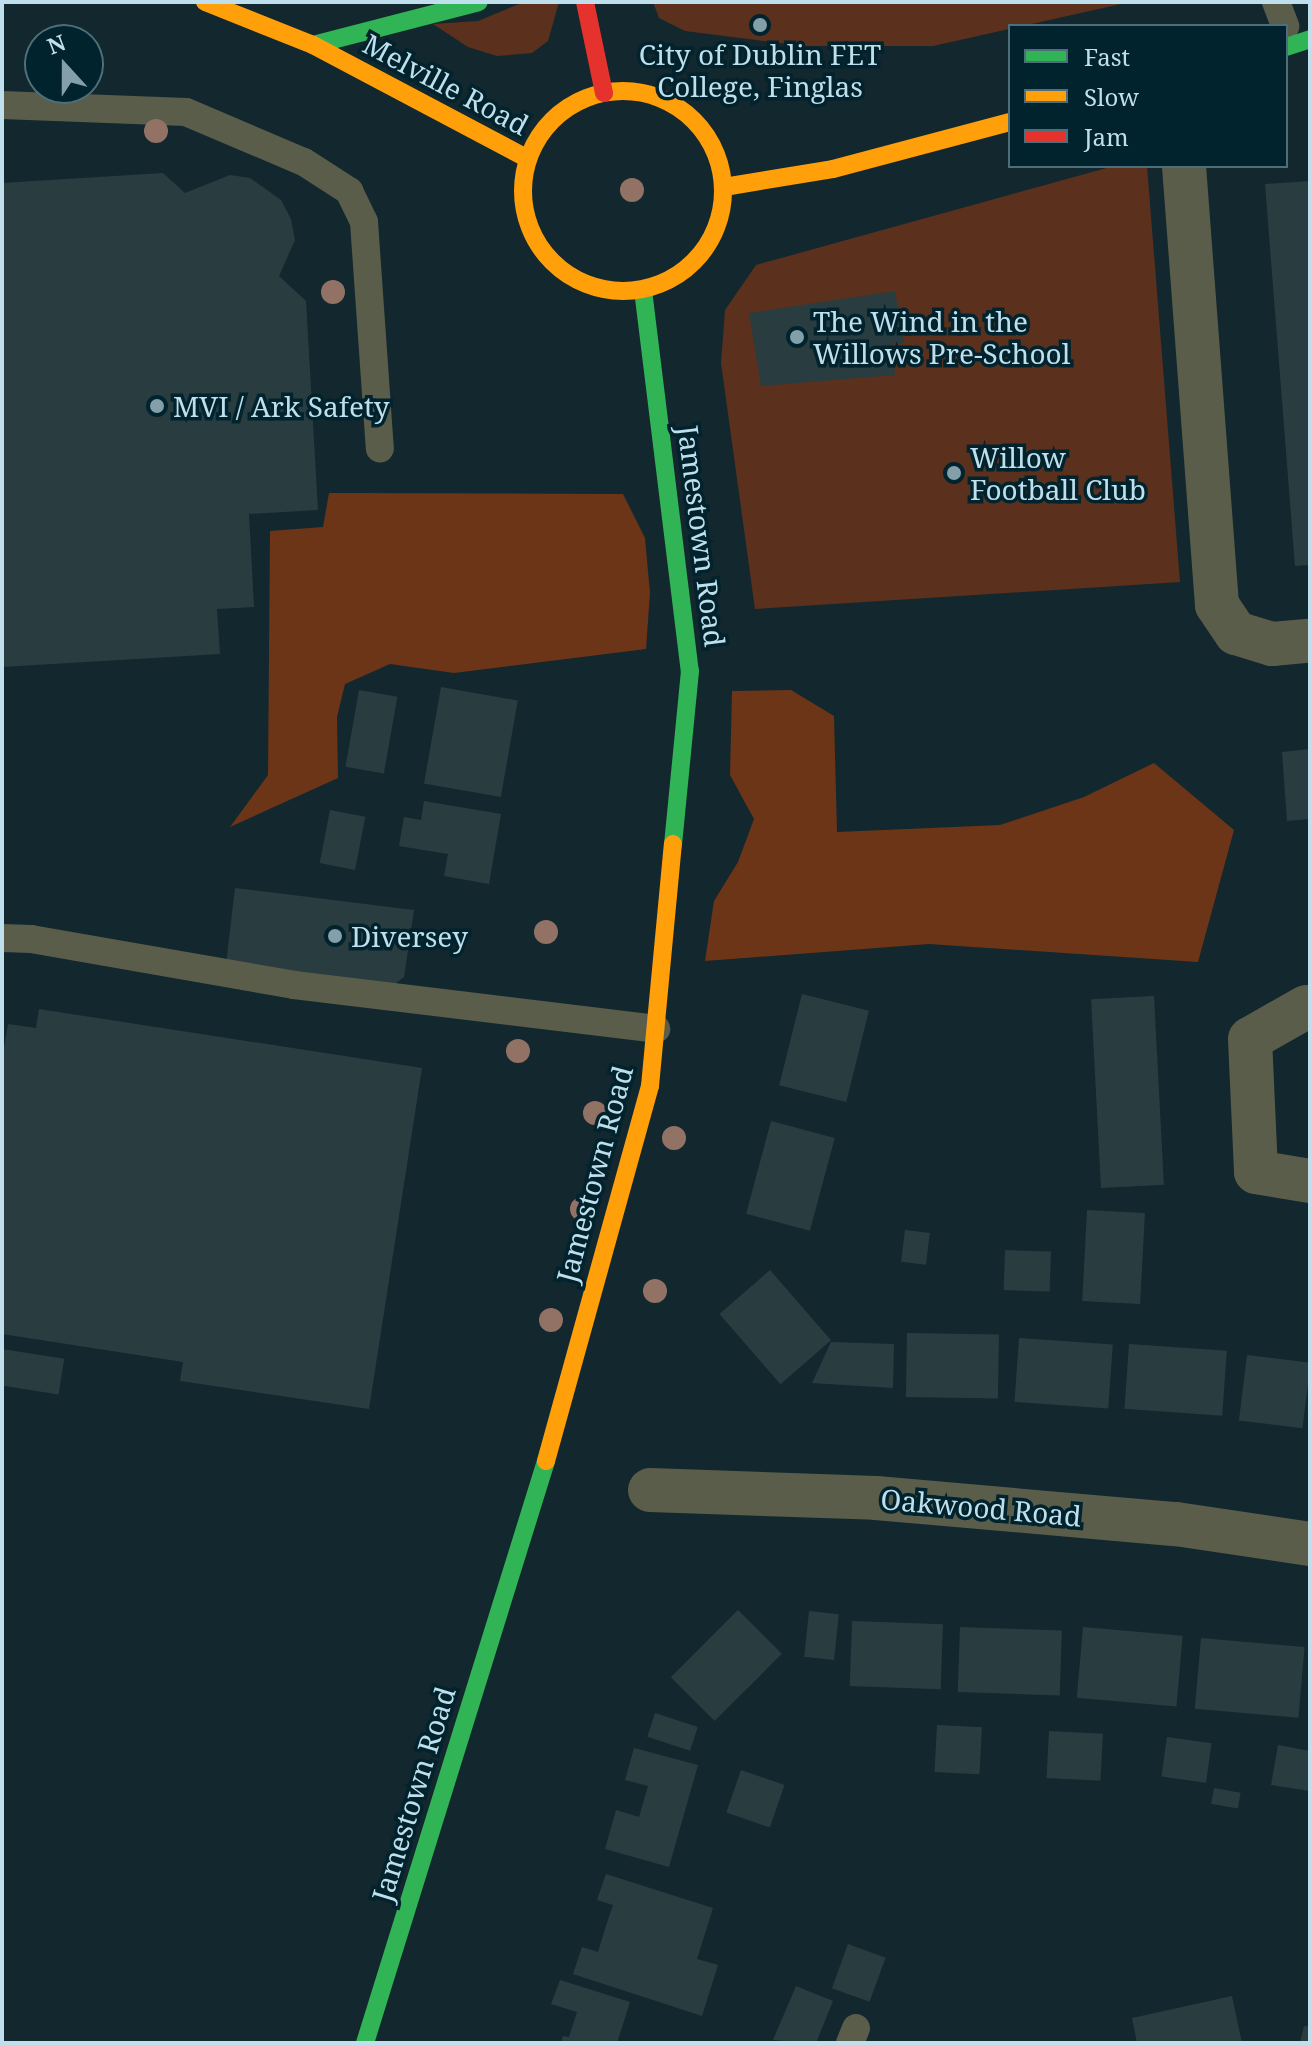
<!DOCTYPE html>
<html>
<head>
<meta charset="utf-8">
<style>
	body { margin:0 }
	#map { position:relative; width:1312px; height:2045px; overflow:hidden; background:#13272e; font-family:"Noto Serif",serif }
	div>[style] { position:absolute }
	.green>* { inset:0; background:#5b311e }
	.forest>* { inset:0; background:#6c3518 }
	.building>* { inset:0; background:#293d41; transform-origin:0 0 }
	.lane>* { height:28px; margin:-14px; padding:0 14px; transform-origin:14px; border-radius:14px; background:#5b5d4b }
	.street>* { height:44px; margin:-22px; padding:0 22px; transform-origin:22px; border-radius:22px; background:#5b5d4b }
	.fast>* { height:18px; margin:-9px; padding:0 9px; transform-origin:9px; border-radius:9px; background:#30b455 }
	.slow>* { height:18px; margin:-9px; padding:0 9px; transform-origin:9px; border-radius:9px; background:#ff9f0a }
	.slow>.ring { margin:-9px; padding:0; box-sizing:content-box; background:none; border:18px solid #ff9f0a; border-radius:50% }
	.jam>* { height:18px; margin:-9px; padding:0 9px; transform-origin:9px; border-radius:9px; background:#e5322d }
	.trees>* { width:24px; height:24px; margin:-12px; border-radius:50%; background:#927264 }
	.dots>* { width:22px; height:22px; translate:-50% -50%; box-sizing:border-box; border:4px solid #00232e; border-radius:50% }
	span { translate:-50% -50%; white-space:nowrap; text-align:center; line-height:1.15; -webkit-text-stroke:7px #00232e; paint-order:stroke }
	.poi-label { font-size:28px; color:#c0dfec }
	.left { translate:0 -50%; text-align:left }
	.street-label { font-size:28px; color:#c0dfec }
	.frame { position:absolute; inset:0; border:4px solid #c0dfec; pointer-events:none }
	.legend { position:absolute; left:1008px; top:24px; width:280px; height:144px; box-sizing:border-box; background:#00232e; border:2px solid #4d6e7a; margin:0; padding:10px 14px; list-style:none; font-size:24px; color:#c0dfec }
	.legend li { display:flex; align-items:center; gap:16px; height:40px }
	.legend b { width:40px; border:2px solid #4d6e7a }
	.north { position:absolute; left:24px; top:24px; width:80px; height:80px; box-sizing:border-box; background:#00232e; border:2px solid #4d6e7a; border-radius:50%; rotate:339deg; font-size:22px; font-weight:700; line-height:32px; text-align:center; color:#c0dfec }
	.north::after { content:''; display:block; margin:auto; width:28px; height:36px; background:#839faa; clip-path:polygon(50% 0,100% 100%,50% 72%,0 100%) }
</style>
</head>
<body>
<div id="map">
	<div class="green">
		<i style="clip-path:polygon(524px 2px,559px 2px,548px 41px,532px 53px,497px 56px,468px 47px,433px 24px,478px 21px)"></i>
		<i style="clip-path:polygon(653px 2px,1130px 2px,933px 46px,804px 46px,685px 31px,659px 18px)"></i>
		<i style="clip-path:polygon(1114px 166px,1147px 166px,1180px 582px,755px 609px,721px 363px,725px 310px,756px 265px)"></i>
	</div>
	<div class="forest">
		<i style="clip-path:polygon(329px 493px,623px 494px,645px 538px,650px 593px,646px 649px,454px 673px,390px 664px,345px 684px,337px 717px,338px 778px,230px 827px,268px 775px,270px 531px,323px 527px)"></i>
		<i style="clip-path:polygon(791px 690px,834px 716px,837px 832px,1000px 825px,1084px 797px,1154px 763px,1234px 830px,1198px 962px,929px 944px,705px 961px,714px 901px,738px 862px,754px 819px,730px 775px,732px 691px)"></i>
	</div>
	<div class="building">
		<i style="clip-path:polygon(163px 173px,185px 193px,230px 175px,250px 178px,281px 200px,291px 219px,295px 240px,279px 276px,306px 301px,318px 510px,249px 514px,254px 607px,217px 609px,220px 654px,2px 667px,2px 183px)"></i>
		<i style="clip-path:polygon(1310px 181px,1310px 565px,1295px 566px,1265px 184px)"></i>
		<i style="clip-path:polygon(895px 291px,904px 343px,892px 344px,895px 375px,761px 386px,749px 313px)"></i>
		<i style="left:441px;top:687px;width:78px;height:98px;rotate:10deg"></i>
		<i style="left:359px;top:690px;width:39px;height:78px;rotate:10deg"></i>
		<i style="clip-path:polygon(1310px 749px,1310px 819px,1287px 821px,1282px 752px)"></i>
		<i style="clip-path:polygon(424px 801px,501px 814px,489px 884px,444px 876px,448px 854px,399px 846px,404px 817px,421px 820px)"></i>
		<i style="left:330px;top:810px;width:36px;height:54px;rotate:11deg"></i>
		<i style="clip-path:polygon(235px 888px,414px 910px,404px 977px,395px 984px,226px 964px)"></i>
		<i style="left:802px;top:994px;width:69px;height:94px;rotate:14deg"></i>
		<i style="left:1154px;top:996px;width:189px;height:63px;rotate:87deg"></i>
		<i style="clip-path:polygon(39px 1009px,422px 1068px,369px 1409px,180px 1381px,183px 1362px,2px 1334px,2px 1060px,8px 1024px,36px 1028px)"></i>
		<i style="left:771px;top:1121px;width:66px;height:96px;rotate:15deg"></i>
		<i style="left:1087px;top:1210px;width:58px;height:91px;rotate:3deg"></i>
		<i style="left:905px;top:1230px;width:25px;height:32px;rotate:7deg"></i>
		<i style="left:1005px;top:1250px;width:46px;height:40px;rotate:2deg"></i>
		<i style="left:770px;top:1270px;width:93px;height:67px;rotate:49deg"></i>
		<i style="left:907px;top:1333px;width:92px;height:64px;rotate:1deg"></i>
		<i style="left:1019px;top:1338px;width:94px;height:64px;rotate:4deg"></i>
		<i style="clip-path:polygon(831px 1342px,894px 1344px,893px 1388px,812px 1383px)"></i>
		<i style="left:1129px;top:1344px;width:98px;height:65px;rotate:4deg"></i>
		<i style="left:2px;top:1349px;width:63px;height:36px;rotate:9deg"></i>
		<i style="left:1247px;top:1355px;width:64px;height:66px;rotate:7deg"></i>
		<i style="left:738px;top:1610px;width:62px;height:95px;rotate:45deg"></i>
		<i style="left:809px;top:1611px;width:30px;height:46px;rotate:6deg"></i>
		<i style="left:852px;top:1621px;width:91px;height:65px;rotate:2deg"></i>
		<i style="left:960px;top:1627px;width:102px;height:65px;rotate:2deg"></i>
		<i style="left:1083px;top:1627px;width:100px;height:71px;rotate:5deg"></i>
		<i style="left:1201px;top:1638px;width:104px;height:71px;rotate:5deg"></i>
		<i style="left:655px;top:1713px;width:45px;height:25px;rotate:18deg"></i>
		<i style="left:937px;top:1725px;width:45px;height:47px;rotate:3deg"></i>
		<i style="left:1049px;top:1731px;width:54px;height:47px;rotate:3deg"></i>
		<i style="left:1167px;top:1737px;width:45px;height:40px;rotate:8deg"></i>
		<i style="clip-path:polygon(1278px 1745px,1310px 1751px,1310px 1791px,1271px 1785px)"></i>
		<i style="clip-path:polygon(634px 1748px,698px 1765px,669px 1867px,605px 1849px,616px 1810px,639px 1817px,648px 1786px,625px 1780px)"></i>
		<i style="left:741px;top:1770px;width:46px;height:45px;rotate:19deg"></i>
		<i style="left:1214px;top:1788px;width:27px;height:16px;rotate:10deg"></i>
		<i style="clip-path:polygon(606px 1874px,713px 1908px,697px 1959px,718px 1965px,702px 2016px,573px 1974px,582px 1947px,598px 1952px,605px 1929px,613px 1905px,597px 1900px)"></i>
		<i style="left:848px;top:1944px;width:40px;height:47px;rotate:20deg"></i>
		<i style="clip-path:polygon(560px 1980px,630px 2002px,617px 2043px,561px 2043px,563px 2036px,569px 2037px,577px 2012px,551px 2004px)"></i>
		<i style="clip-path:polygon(796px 1986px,833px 2001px,816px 2043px,773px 2040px)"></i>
		<i style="clip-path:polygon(1232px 1996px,1242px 2043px,1137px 2043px,1132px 2018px)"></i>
		<i style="clip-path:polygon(1304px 2026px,1310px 2027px,1310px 2043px,1300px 2043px)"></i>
	</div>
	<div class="lane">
		<i style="left:1276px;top:2px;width:26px;rotate:69deg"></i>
		<i style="left:2px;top:105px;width:184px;rotate:2.2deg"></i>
		<i style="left:186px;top:112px;width:128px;rotate:23deg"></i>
		<i style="left:304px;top:162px;width:54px;rotate:32.8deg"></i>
		<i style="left:349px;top:191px;width:34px;rotate:64deg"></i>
		<i style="left:364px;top:222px;width:227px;rotate:86deg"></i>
		<i style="left:2px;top:938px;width:29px;rotate:2deg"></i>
		<i style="left:31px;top:939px;width:267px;rotate:9.9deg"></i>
		<i style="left:294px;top:985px;width:365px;rotate:6.9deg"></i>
		<i style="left:850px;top:2043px;width:16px;rotate:-68deg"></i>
	</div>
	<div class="street">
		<i style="left:1184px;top:166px;width:440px;rotate:85.7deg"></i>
		<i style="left:1217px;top:605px;width:34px;rotate:56deg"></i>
		<i style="left:1236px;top:633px;width:38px;rotate:17deg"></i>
		<i style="left:1272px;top:644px;width:38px;rotate:-5deg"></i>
		<i style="left:1306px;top:1007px;width:64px;rotate:150.3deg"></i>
		<i style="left:1250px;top:1039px;width:133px;rotate:87.4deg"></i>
		<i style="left:1256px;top:1172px;width:55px;rotate:9.5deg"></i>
		<i style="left:650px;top:1490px;width:226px;rotate:2deg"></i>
		<i style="left:876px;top:1498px;width:301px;rotate:5deg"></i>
		<i style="left:1176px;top:1524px;width:135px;rotate:8.5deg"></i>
	</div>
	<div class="fast">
		<i style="left:313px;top:45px;width:171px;rotate:-14.5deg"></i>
		<i style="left:1286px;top:47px;width:25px;rotate:-18deg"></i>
		<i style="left:643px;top:290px;width:384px;rotate:83deg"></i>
		<i style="left:690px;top:671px;width:174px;rotate:95.6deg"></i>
		<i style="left:365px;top:2043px;width:609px;rotate:-72.72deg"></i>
	</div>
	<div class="slow">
		<i style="left:205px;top:2px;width:116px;rotate:21.7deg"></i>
		<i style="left:313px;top:45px;width:243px;rotate:27.9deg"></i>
		<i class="ring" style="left:523px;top:91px;width:182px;height:182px"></i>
		<i style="left:724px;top:187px;width:110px;rotate:-9.4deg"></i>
		<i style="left:833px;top:169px;width:183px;rotate:-14.9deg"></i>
		<i style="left:546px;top:1461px;width:389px;rotate:-74.5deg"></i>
		<i style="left:650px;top:1086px;width:243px;rotate:-84.6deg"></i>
	</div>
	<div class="jam">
		<i style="left:585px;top:2px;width:93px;rotate:78.2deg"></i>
	</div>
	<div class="trees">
		<i style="left:156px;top:131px"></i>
		<i style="left:632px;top:190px"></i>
		<i style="left:333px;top:292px"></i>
		<i style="left:546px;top:932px"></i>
		<i style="left:518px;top:1051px"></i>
		<i style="left:595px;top:1113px"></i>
		<i style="left:674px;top:1138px"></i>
		<i style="left:582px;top:1209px"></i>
		<i style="left:655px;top:1291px"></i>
		<i style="left:551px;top:1320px"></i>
	</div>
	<div class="dots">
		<i style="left:760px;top:25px;background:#839faa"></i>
		<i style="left:797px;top:337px;background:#839faa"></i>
		<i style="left:157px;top:406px;background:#839faa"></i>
		<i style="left:954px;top:473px;background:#839faa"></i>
		<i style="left:335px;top:936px;background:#839faa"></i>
	</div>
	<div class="poi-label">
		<span style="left:760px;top:70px">City of Dublin FET<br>College, Finglas</span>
		<span class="left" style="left:813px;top:337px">The Wind in the<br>Willows Pre-School</span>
		<span class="left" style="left:173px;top:406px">MVI / Ark Safety</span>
		<span class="left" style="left:970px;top:473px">Willow<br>Football Club</span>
		<span class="left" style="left:351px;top:936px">Diversey</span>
	</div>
	<div class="street-label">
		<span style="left:446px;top:84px;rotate:28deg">Melville Road</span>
		<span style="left:702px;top:536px;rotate:83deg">Jamestown Road</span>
		<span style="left:594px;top:1174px;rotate:-75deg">Jamestown Road</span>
		<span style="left:981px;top:1507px;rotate:5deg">Oakwood Road</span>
		<span style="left:413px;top:1794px;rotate:-73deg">Jamestown Road</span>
	</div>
	<div class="frame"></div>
	<ul class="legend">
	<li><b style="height:10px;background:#30b455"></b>Fast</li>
	<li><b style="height:10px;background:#ff9f0a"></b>Slow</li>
	<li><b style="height:10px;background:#e5322d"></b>Jam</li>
	</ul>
	<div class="north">N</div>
</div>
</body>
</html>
